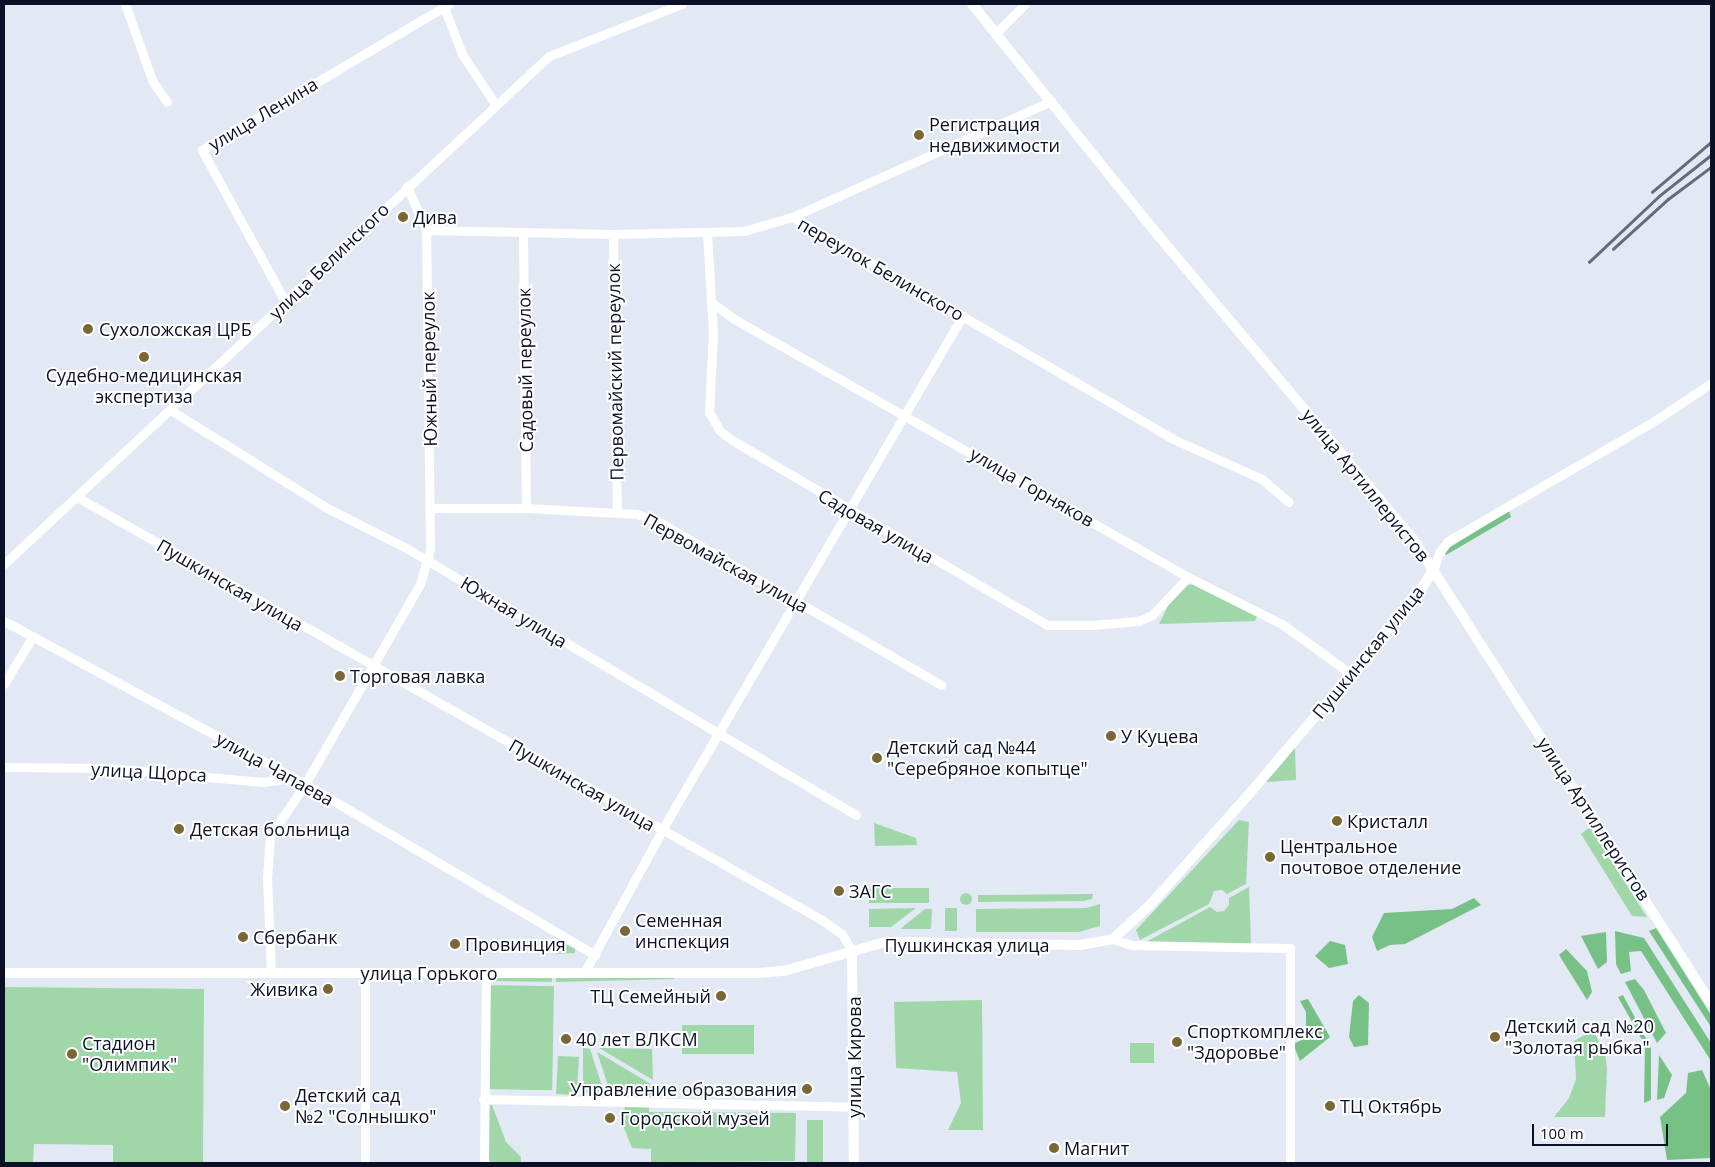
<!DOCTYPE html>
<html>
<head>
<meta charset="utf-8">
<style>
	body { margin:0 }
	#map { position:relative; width:1715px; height:1167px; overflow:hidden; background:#e3e8f5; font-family:"Open Sans",sans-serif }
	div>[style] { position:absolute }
	.green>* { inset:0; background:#a0d7a9; transform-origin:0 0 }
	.round { border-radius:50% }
	.forest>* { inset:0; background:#77c186 }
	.minor>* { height:9px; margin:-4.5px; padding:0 4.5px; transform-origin:4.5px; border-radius:4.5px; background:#fff }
	.tertiary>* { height:10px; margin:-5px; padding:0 5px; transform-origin:5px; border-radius:5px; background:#fff }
	.rail>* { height:2.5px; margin:-1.25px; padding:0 1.25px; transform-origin:1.25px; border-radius:1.25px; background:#656a7c }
	.dots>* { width:14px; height:14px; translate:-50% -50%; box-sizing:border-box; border:2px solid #fff; border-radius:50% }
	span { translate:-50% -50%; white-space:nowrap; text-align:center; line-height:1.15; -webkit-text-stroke:4px #fff; paint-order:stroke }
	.street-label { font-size:18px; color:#0a1026 }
	.poi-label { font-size:18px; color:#0a1026 }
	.left { translate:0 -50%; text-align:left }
	.right { translate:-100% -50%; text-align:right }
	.frame { position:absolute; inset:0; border:5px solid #0a1026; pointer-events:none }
	.scale { position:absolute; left:1532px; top:1124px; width:136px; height:22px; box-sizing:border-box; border:2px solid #0a1026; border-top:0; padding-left:6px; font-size:15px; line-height:18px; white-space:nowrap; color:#0a1026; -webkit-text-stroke:4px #fff; paint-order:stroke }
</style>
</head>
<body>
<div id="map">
	<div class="green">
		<i style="clip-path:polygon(1197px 584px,1258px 614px,1255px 621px,1159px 624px,1171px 600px,1187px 585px)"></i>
		<i style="clip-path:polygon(1295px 747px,1296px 780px,1266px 782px,1285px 760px)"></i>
		<i style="clip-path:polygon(1239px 820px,1249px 822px,1246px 884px,1227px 894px,1222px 890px,1214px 891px,1209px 904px,1140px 940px,1136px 930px)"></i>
		<i style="clip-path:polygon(874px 823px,916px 838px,917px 845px,875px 846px)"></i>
		<i style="clip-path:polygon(1590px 827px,1647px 917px,1632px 916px,1581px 834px)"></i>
		<i style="clip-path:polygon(1249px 887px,1251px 944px,1146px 942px,1210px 907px,1217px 912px,1224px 911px,1229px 905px,1229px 898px)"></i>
		<i style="left:929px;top:888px;width:15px;height:60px;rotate:90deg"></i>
		<i class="round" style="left:960px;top:893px;width:12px;height:12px"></i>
		<i style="clip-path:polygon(1093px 894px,1092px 899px,1083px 901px,978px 902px,978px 895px)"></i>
		<i style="clip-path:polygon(1100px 904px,1100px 926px,1079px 932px,976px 932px,976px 909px,1086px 908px)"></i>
		<i style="clip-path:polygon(916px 908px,891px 927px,869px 927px,869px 909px)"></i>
		<i style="left:945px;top:908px;width:12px;height:23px"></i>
		<i style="clip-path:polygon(925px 909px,932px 909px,931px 929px,900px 929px)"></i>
		<i style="clip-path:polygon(558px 940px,575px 949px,575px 953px,556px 954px)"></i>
		<i style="clip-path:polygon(552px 976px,552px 982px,488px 981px,488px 977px)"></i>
		<i style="clip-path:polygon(556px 976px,673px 976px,674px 979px,556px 982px)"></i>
		<i style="left:487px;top:985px;width:67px;height:104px;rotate:1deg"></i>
		<i style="clip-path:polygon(4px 987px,204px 989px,203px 1163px,113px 1163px,113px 1145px,34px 1144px,33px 1163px,4px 1163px)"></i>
		<i style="clip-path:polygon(982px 1000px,983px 1130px,948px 1130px,961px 1103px,957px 1072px,896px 1068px,894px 1002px)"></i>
		<i style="left:682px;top:1025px;width:72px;height:29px"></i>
		<i style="clip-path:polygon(1593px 1030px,1605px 1053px,1607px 1068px,1605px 1117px,1554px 1117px,1569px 1098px,1576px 1079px,1574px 1041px)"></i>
		<i style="left:1130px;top:1043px;width:24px;height:20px"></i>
		<i style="clip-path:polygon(583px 1048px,590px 1049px,605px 1095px,583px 1093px)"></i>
		<i style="clip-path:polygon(599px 1048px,652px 1049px,653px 1080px)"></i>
		<i style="clip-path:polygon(597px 1052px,651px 1084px,651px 1097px,611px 1095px)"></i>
		<i style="left:558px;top:1056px;width:21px;height:38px;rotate:3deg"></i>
		<i style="clip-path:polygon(625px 1103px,649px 1104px,649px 1112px,796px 1113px,795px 1161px,651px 1162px,651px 1149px,632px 1148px,624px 1128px)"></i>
		<i style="clip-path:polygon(487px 1105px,492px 1105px,506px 1142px,521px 1157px,521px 1163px,491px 1163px,487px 1156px)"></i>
		<i style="left:807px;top:1120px;width:16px;height:42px"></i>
	</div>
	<div class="forest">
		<i style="clip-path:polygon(1509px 511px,1511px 517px,1446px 555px,1444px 551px)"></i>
		<i style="clip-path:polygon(1474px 898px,1481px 905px,1405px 944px,1390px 945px,1377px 951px,1372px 937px,1384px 913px,1452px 909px)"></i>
		<i style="clip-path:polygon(1656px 928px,1711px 1015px,1711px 1027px,1649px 931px)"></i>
		<i style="clip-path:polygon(1615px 931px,1644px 938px,1711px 1043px,1711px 1061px,1641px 951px,1629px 952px,1631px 971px,1621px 974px,1616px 964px)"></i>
		<i style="clip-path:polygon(1606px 932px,1607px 962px,1598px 969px,1581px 936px)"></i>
		<i style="clip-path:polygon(1330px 941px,1345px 945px,1348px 964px,1329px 968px,1315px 956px)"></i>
		<i style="clip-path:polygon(1566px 949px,1587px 971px,1592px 992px,1587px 1000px,1559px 955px)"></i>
		<i style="clip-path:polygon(1635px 979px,1644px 990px,1666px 1033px,1657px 1043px,1625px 982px)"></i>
		<i style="clip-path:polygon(1359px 995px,1369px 1003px,1368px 1045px,1354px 1047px,1349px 1037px,1353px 1001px)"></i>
		<i style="clip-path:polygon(1623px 995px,1651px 1048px,1651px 1100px,1644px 1103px,1645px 1045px,1618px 997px)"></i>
		<i style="clip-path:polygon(1308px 999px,1330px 1037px,1300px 1061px,1293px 1044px,1306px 1038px,1306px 1012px,1300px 1001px)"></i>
		<i style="clip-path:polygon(1659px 1055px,1672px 1075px,1664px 1098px,1657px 1100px)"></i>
		<i style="clip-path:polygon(1702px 1070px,1711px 1090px,1711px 1158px,1667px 1160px,1660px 1117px,1686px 1093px,1688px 1073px)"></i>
	</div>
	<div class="minor">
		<i style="left:125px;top:4px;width:83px;rotate:70.3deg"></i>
		<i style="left:153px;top:82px;width:24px;rotate:55deg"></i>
		<i style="left:444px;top:7px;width:50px;rotate:69deg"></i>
		<i style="left:462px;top:54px;width:60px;rotate:56.6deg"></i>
		<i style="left:995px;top:34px;width:42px;rotate:-45deg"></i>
		<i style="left:792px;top:217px;width:439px;rotate:30.2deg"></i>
		<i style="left:1171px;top:438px;width:100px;rotate:24.3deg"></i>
		<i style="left:1262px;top:479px;width:35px;rotate:41deg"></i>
		<i style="left:426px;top:230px;width:187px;rotate:1.2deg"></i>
		<i style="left:613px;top:234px;width:131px;rotate:-1.3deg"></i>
		<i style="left:744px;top:231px;width:50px;rotate:-16.3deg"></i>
		<i style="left:792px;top:217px;width:284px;rotate:-24.1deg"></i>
		<i style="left:523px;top:232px;width:276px;rotate:89.4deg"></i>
		<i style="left:707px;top:233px;width:100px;rotate:86.6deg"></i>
		<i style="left:713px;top:333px;width:79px;rotate:92.9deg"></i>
		<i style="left:709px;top:412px;width:22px;rotate:60deg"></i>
		<i style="left:720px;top:431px;width:15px;rotate:37deg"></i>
		<i style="left:732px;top:440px;width:365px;rotate:30.4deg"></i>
		<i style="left:1047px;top:625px;width:46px"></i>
		<i style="left:1093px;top:625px;width:45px;rotate:-5.1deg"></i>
		<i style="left:1138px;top:621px;width:15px;rotate:-23deg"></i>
		<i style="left:1152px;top:615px;width:52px;rotate:-46.5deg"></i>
		<i style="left:613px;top:234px;width:277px;rotate:89.2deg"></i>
		<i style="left:711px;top:302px;width:29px;rotate:36deg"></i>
		<i style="left:734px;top:319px;width:522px;rotate:29.61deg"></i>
		<i style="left:1188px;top:577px;width:105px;rotate:26.6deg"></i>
		<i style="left:1282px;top:624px;width:85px;rotate:35.9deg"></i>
		<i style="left:286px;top:303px;width:175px;rotate:-118.8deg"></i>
		<i style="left:202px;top:150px;width:287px;rotate:-30.6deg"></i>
		<i style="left:172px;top:411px;width:183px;rotate:32deg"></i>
		<i style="left:327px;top:508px;width:91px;rotate:26.8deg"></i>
		<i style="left:408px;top:549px;width:521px;rotate:30.7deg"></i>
		<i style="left:77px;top:497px;width:857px;rotate:29.59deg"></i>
		<i style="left:822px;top:920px;width:24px;rotate:35deg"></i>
		<i style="left:842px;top:934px;width:20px;rotate:60deg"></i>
		<i style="left:432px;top:508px;width:94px"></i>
		<i style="left:526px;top:508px;width:111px;rotate:3.1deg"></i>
		<i style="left:637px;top:514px;width:23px;rotate:20deg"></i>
		<i style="left:659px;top:522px;width:326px;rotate:30deg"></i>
		<i style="left:4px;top:564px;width:745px;rotate:-42.99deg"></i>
		<i style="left:549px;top:56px;width:143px;rotate:-21.4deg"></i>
		<i style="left:1434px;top:568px;width:16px;rotate:-72deg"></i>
		<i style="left:1439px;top:553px;width:15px;rotate:-53deg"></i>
		<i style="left:1448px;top:541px;width:238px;rotate:-30.2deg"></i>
		<i style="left:1654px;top:421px;width:69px;rotate:-33.7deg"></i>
		<i style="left:4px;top:621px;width:342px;rotate:28.4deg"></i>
		<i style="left:305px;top:784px;width:337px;rotate:30.5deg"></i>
		<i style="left:4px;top:684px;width:56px;rotate:-58.9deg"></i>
		<i style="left:4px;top:767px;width:102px;rotate:0.6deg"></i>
		<i style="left:106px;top:768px;width:158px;rotate:5.1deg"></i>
		<i style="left:263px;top:782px;width:30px;rotate:-8deg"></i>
		<i style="left:1113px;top:939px;width:19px;rotate:18deg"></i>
		<i style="left:1131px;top:945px;width:159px;rotate:1.1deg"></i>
		<i style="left:1290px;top:948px;width:215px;rotate:90deg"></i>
		<i style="left:271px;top:973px;width:95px;rotate:-92.4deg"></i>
		<i style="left:267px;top:878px;width:42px;rotate:-85.9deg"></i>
		<i style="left:270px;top:836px;width:63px;rotate:-56.1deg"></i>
		<i style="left:305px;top:784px;width:231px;rotate:-60.1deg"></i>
		<i style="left:420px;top:584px;width:36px;rotate:-74deg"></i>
		<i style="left:430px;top:549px;width:319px;rotate:-90.7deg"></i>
		<i style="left:426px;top:230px;width:48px;rotate:-113.4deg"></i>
		<i style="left:584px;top:973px;width:179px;rotate:-61.3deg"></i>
		<i style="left:670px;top:816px;width:580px;rotate:-59.68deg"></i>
		<i style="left:483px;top:1099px;width:372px;rotate:1.2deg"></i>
		<i style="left:365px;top:1163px;width:189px;rotate:-90deg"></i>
		<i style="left:484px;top:1163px;width:190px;rotate:-89.4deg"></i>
	</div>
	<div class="tertiary">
		<i style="left:972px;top:4px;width:297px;rotate:51.2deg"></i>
		<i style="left:1158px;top:235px;width:397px;rotate:50deg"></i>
		<i style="left:1413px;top:539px;width:551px;rotate:57.29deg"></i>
		<i style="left:852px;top:951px;width:212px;rotate:89.5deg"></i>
		<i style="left:4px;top:973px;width:755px"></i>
		<i style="left:759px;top:973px;width:25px;rotate:-5deg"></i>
		<i style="left:784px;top:971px;width:105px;rotate:-16deg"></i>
		<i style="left:885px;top:942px;width:195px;rotate:0.9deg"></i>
		<i style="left:1080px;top:945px;width:34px;rotate:-10deg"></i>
		<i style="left:1113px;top:939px;width:50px;rotate:-42.6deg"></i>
		<i style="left:1150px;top:905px;width:150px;rotate:-48.2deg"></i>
		<i style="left:1250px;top:793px;width:175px;rotate:-49.6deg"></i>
		<i style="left:1363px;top:660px;width:97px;rotate:-50.9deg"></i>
		<i style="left:1424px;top:585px;width:20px;rotate:-60deg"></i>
	</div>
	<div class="rail">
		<i style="left:1652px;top:192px;width:77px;rotate:-40.3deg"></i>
		<i style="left:1613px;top:249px;width:74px;rotate:-42.3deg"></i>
		<i style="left:1668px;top:199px;width:54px;rotate:-36.7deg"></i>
		<i style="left:1589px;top:262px;width:96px;rotate:-43.3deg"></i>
		<i style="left:1659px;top:196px;width:66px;rotate:-38.3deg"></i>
	</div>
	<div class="dots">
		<i style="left:919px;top:135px;background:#7a6736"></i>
		<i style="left:403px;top:217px;background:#7a6736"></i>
		<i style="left:88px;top:329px;background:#7a6736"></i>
		<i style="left:144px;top:357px;background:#7a6736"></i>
		<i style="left:340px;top:676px;background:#7a6736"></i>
		<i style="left:1111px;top:736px;background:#7a6736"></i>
		<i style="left:877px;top:758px;background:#7a6736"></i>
		<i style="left:1337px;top:821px;background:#7a6736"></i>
		<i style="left:179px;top:829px;background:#7a6736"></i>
		<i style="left:1270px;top:857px;background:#7a6736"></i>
		<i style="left:839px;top:891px;background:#7a6736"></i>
		<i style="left:625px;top:931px;background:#7a6736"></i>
		<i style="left:243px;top:937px;background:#7a6736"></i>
		<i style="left:455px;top:944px;background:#7a6736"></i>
		<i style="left:328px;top:989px;background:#7a6736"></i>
		<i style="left:721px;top:996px;background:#7a6736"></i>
		<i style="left:1495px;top:1037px;background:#7a6736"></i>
		<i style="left:566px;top:1039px;background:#7a6736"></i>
		<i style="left:1177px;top:1042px;background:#7a6736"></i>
		<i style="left:72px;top:1054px;background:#7a6736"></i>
		<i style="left:807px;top:1089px;background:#7a6736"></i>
		<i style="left:285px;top:1106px;background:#7a6736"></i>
		<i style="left:1330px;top:1106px;background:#7a6736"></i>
		<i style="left:610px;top:1118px;background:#7a6736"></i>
		<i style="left:1054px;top:1148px;background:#7a6736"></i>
	</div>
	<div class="street-label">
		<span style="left:263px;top:114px;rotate:-31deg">улица Ленина</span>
		<span style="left:329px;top:261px;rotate:-44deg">улица Белинского</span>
		<span style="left:881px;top:269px;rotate:30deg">переулок Белинского</span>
		<span style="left:429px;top:369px;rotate:-91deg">Южный переулок</span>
		<span style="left:525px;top:370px;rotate:-91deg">Садовый переулок</span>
		<span style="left:615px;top:372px;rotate:-91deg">Первомайский переулок</span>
		<span style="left:1366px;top:485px;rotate:51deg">улица Артиллеристов</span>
		<span style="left:1032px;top:487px;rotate:30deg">улица Горняков</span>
		<span style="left:876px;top:526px;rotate:30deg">Садовая улица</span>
		<span style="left:726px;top:563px;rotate:29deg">Первомайская улица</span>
		<span style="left:230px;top:585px;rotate:30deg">Пушкинская улица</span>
		<span style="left:514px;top:612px;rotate:31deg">Южная улица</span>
		<span style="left:1368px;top:652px;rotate:-51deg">Пушкинская улица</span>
		<span style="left:275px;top:769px;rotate:29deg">улица Чапаева</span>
		<span style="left:149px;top:772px;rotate:3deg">улица Щорса</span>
		<span style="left:582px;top:785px;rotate:30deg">Пушкинская улица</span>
		<span style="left:1594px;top:819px;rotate:57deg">улица Артиллеристов</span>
		<span style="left:967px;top:945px">Пушкинская улица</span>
		<span style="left:429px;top:973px">улица Горького</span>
		<span style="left:854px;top:1057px;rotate:-90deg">улица Кирова</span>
	</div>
	<div class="poi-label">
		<span class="left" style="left:929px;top:135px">Регистрация<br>недвижимости</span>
		<span class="left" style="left:413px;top:217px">Дива</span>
		<span class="left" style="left:99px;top:329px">Сухоложская ЦРБ</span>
		<span style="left:144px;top:386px">Судебно-медицинская<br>экспертиза</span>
		<span class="left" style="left:350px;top:676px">Торговая лавка</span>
		<span class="left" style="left:1121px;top:736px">У Куцева</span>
		<span class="left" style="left:887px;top:758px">Детский сад №44<br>"Серебряное копытце"</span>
		<span class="left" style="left:1347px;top:821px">Кристалл</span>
		<span class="left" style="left:190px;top:829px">Детская больница</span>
		<span class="left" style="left:1280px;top:857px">Центральное<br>почтовое отделение</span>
		<span class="left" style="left:849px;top:891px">ЗАГС</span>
		<span class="left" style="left:635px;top:931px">Семенная<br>инспекция</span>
		<span class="left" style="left:253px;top:937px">Сбербанк</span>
		<span class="left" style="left:465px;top:944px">Провинция</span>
		<span class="right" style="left:318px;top:989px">Живика</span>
		<span class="right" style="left:711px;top:996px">ТЦ Семейный</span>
		<span class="left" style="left:1505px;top:1037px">Детский сад №20<br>"Золотая рыбка"</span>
		<span class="left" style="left:1187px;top:1042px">Спорткомплекс<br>"Здоровье"</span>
		<span class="left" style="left:576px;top:1039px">40 лет ВЛКСМ</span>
		<span class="left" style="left:82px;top:1054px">Стадион<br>"Олимпик"</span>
		<span class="right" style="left:797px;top:1089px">Управление образования</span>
		<span class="left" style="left:295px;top:1106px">Детский сад<br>№2 "Солнышко"</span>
		<span class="left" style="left:1340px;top:1106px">ТЦ Октябрь</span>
		<span class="left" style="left:620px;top:1118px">Городской музей</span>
		<span class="left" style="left:1064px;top:1148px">Магнит</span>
	</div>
	<div class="frame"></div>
	<div class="scale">100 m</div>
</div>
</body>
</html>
